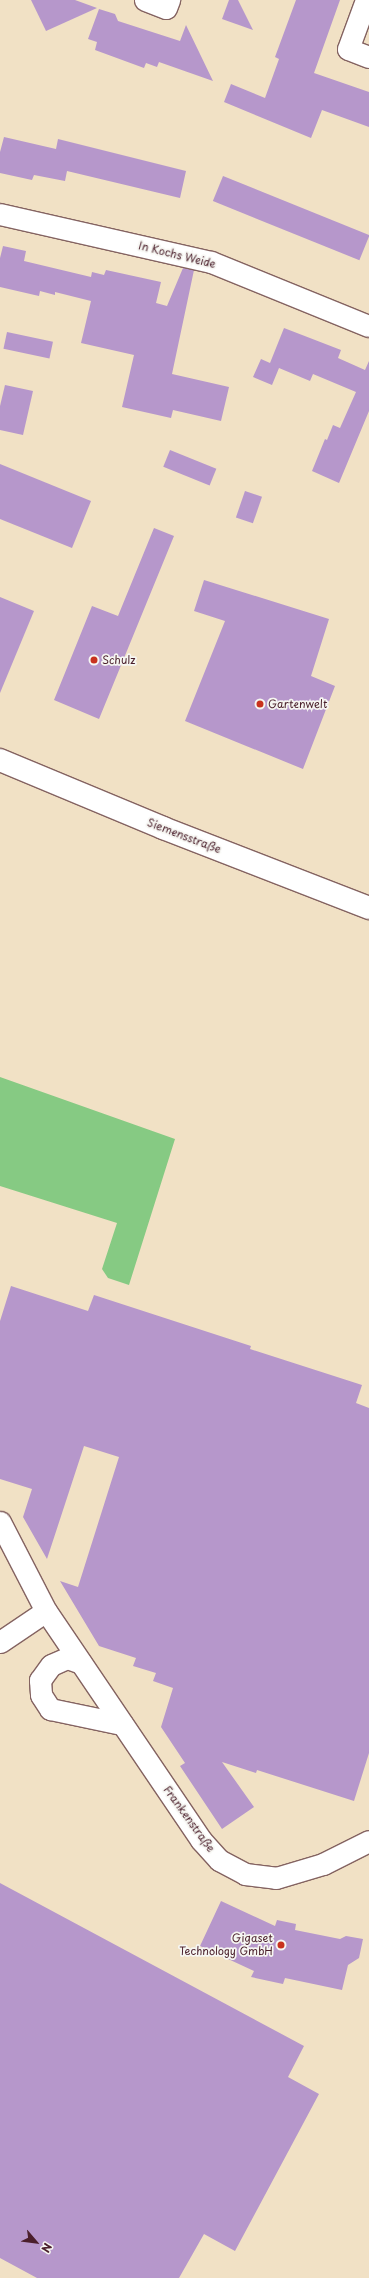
<!DOCTYPE html>
<html>
<head>
<meta charset="utf-8">
<style>
	body { margin:0 }
	#map { position:relative; width:369px; height:2278px; overflow:hidden; background:#f1e1c5; font-family:"Playpen Sans",sans-serif }
	div>[style] { position:absolute }
	.green>* { inset:0; background:#86ca83 }
	.building>* { inset:0; background:#b697cb; transform-origin:0 0 }
	.roads { filter:drop-shadow(1px 0 #846361) drop-shadow(-1px 0 #846361) drop-shadow(0 1px #846361) drop-shadow(0 -1px #846361) }
	.minor>* { height:21px; margin:-10.5px; padding:0 10.5px; transform-origin:10.5px; border-radius:10.5px; background:#fff }
	.tertiary>* { height:22px; margin:-11px; padding:0 11px; transform-origin:11px; border-radius:11px; background:#fff }
	.dots>* { width:11px; height:11px; translate:-50% -50%; box-sizing:border-box; border:2px solid #f6f6f2; border-radius:50% }
	span { translate:-50% -50%; white-space:nowrap; text-align:center; line-height:1.15; -webkit-text-stroke:3.5px #f6f6f2; paint-order:stroke }
	.street-label { font-size:11px; color:#4a1f2b }
	.poi-label { font-size:11px; color:#4a1f2b }
	.left { translate:0 -50%; text-align:left }
	.right { translate:-100% -50%; text-align:right }
	.north { position:absolute; left:16px; top:2222px; width:40px; height:40px; -webkit-text-stroke:3px #f6f6f2; paint-order:stroke; rotate:118deg; font-size:11px; font-weight:700; line-height:16px; text-align:center; color:#4a1f2b }
	.north::after { content:''; display:block; margin:auto; width:14px; height:18px; background:#4a1f2b; clip-path:polygon(50% 0,100% 100%,50% 72%,0 100%) }
</style>
</head>
<body>
<div id="map">
	<div class="green">
		<i style="clip-path:polygon(0 1077px,175px 1139px,129px 1285px,108px 1278px,102px 1269px,117px 1223px,0 1186px)"></i>
	</div>
	<div class="building">
		<i style="clip-path:polygon(31px 0,75px 0,97px 8px,46px 31px)"></i>
		<i style="clip-path:polygon(229px 0,238px 0,253px 30px,222px 19px)"></i>
		<i style="clip-path:polygon(296px 0,340px 0,314px 73px,369px 92px,369px 127px,322px 110px,311px 138px,224px 102px,231px 84px,265px 98px,279px 59px,275px 57px)"></i>
		<i style="clip-path:polygon(99px 9px,115px 14px,118px 21px,180px 41px,186px 25px,213px 81px,159px 62px,157px 67px,146px 63px,144px 68px,95px 50px,97px 42px,88px 39px)"></i>
		<i style="clip-path:polygon(4px 137px,56px 149px,58px 139px,186px 171px,180px 198px,67px 171px,65px 181px,34px 175px,32px 180px,0 173px,0 152px)"></i>
		<i style="left:223px;top:176px;width:158px;height:27px;rotate:22deg"></i>
		<i style="clip-path:polygon(3px 246px,26px 251px,24px 261px,91px 277px,92px 272px,104px 275px,106px 270px,161px 282px,156px 303px,167px 306px,183px 268px,194px 270px,172px 374px,229px 387px,221px 421px,173px 410px,171px 418px,122px 407px,134px 355px,81px 343px,91px 301px,55px 292px,55px 295px,40px 291px,39px 296px,0 287px,0 258px)"></i>
		<i style="clip-path:polygon(284px 328px,341px 350px,338px 358px,365px 370px,369px 361px,369px 411px,339px 483px,312px 471px,325px 439px,327px 440px,333px 425px,340px 428px,356px 392px,313px 374px,310px 381px,279px 368px,272px 385px,253px 377px,261px 359px,270px 363px)"></i>
		<i style="left:7px;top:332px;width:47px;height:17px;rotate:12deg"></i>
		<i style="clip-path:polygon(5px 385px,33px 391px,23px 435px,0 430px,0 406px)"></i>
		<i style="left:170px;top:450px;width:50px;height:18px;rotate:22deg"></i>
		<i style="clip-path:polygon(0 464px,91px 501px,72px 548px,0 519px)"></i>
		<i style="left:245px;top:491px;width:18px;height:28px;rotate:19deg"></i>
		<i style="clip-path:polygon(154px 528px,174px 536px,99px 719px,54px 700px,92px 606px,118px 616px)"></i>
		<i style="clip-path:polygon(204px 580px,329px 619px,311px 676px,335px 686px,303px 769px,185px 721px,225px 621px,194px 611px)"></i>
		<i style="clip-path:polygon(0 597px,34px 611px,0 693px)"></i>
		<i style="clip-path:polygon(11px 1286px,88px 1311px,94px 1295px,251px 1346px,250px 1349px,362px 1385px,356px 1403px,369px 1408px,369px 1753px,354px 1801px,257px 1770px,256px 1773px,222px 1762px,254px 1807px,222px 1829px,180px 1766px,185px 1763px,161px 1727px,173px 1688px,153px 1681px,156px 1673px,133px 1666px,136px 1658px,99px 1646px,60px 1581px,78px 1587px,119px 1457px,84px 1446px,47px 1559px,23px 1517px,32px 1489px,0 1479px,0 1321px)"></i>
		<i style="clip-path:polygon(0 1883px,304px 2046px,288px 2077px,319px 2094px,235px 2251px,204px 2234px,179px 2278px,37px 2278px,0 2258px)"></i>
		<i style="clip-path:polygon(221px 1901px,275px 1926px,277px 1920px,296px 1924px,295px 1930px,340px 1939px,346px 1936px,363px 1939px,359px 1958px,348px 1965px,342px 1990px,285px 1978px,283px 1984px,251px 1977px,254px 1971px,200px 1946px)"></i>
	</div>
	<div class="roads">
		<div class="minor">
			<i style="left:145px;top:0;width:22px;rotate:21deg"></i>
			<i style="left:166px;top:8px;width:9px;rotate:-69deg"></i>
			<i style="left:366px;top:0;width:52px;rotate:110.2deg"></i>
			<i style="left:348px;top:49px;width:22px;rotate:21deg"></i>
			<i style="left:0;top:214px;width:216px;rotate:12.8deg"></i>
			<i style="left:211px;top:262px;width:170px;rotate:22.1deg"></i>
			<i style="left:0;top:1522px;width:100px;rotate:62.7deg"></i>
			<i style="left:46px;top:1611px;width:277px;rotate:55.9deg"></i>
			<i style="left:201px;top:1840px;width:27px;rotate:48deg"></i>
			<i style="left:219px;top:1860px;width:30px;rotate:28deg"></i>
			<i style="left:245px;top:1874px;width:31px;rotate:7deg"></i>
			<i style="left:276px;top:1878px;width:49px;rotate:-16.6deg"></i>
			<i style="left:323px;top:1864px;width:51px;rotate:-26.6deg"></i>
			<i style="left:0;top:1642px;width:55px;rotate:-34deg"></i>
			<i style="left:81px;top:1663px;width:15px;rotate:-160deg"></i>
			<i style="left:67px;top:1658px;width:17px;rotate:156deg"></i>
			<i style="left:51px;top:1665px;width:19px;rotate:126deg"></i>
			<i style="left:40px;top:1680px;width:15px;rotate:86deg"></i>
			<i style="left:41px;top:1695px;width:17px;rotate:57deg"></i>
			<i style="left:50px;top:1709px;width:74px;rotate:11.8deg"></i>
		</div>
		<div class="tertiary">
			<i style="left:0;top:760px;width:177px;rotate:22.6deg"></i>
			<i style="left:163px;top:828px;width:221px;rotate:21.2deg"></i>
		</div>
	</div>
	<div class="dots">
		<i style="left:94px;top:660px;background:#c8321e"></i>
		<i style="left:260px;top:704px;background:#c8321e"></i>
		<i style="left:281px;top:1945px;background:#c8321e"></i>
	</div>
	<div class="street-label">
		<span style="left:177px;top:255px;rotate:14deg">In Kochs Weide</span>
		<span style="left:184px;top:836px;rotate:21deg">Siemensstraße</span>
		<span style="left:189px;top:1819px;rotate:54deg">Frankenstraße</span>
	</div>
	<div class="poi-label">
		<span class="left" style="left:102px;top:660px">Schulz</span>
		<span class="left" style="left:268px;top:704px">Gartenwelt</span>
		<span class="right" style="left:273px;top:1945px">Gigaset<br>Technology GmbH</span>
	</div>
	<div class="north">N</div>
</div>
</body>
</html>
